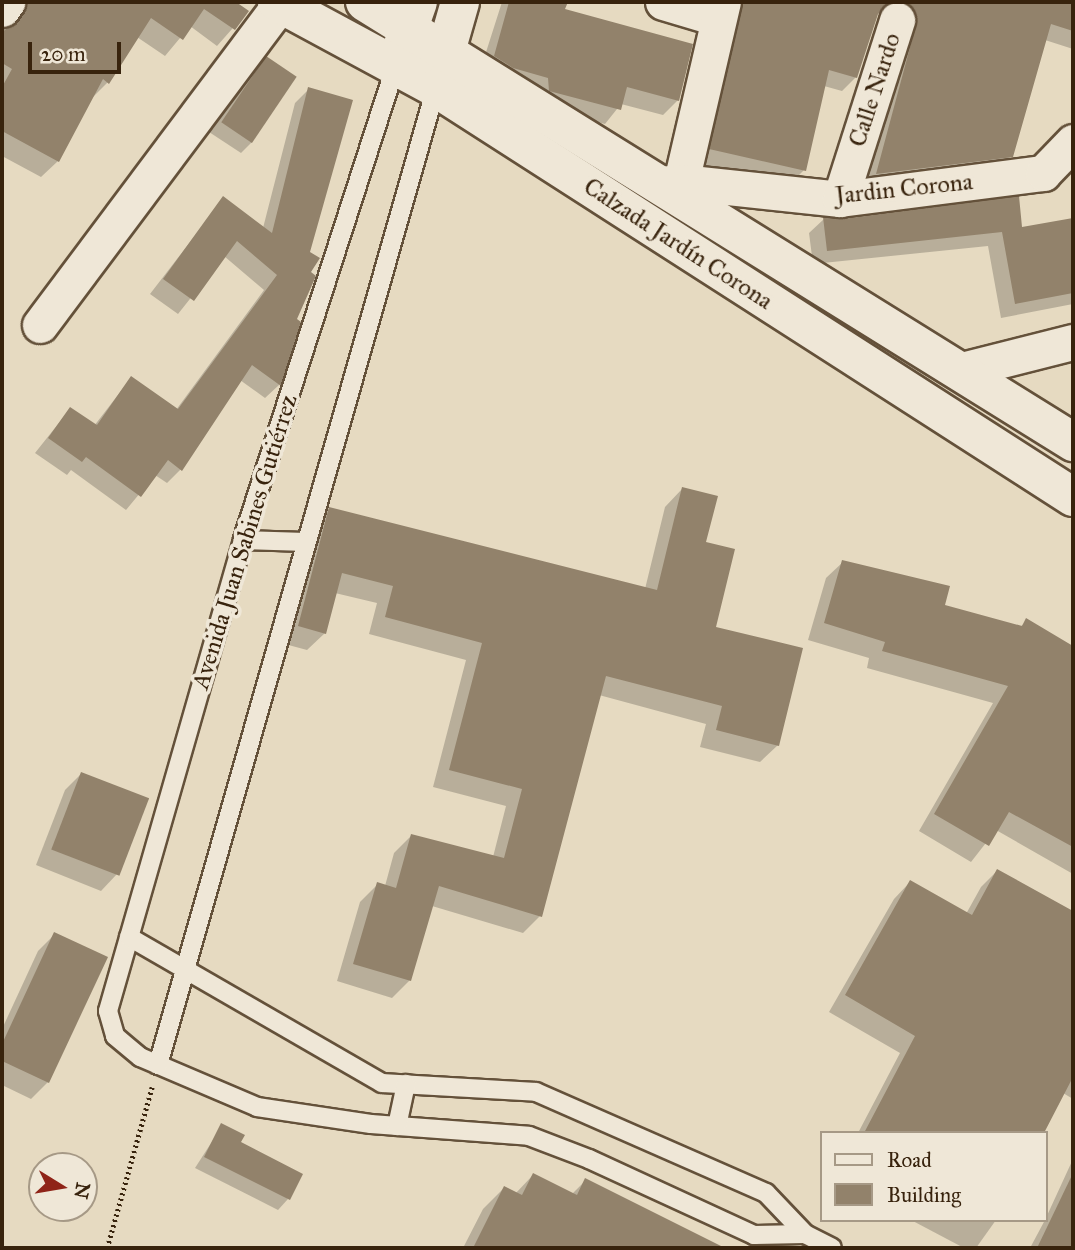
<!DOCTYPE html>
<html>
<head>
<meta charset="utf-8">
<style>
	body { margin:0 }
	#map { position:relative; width:1075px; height:1250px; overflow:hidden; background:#e6dac1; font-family:"IM FELL Great Primer",serif }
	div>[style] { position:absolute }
	.shadow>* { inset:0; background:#0003 }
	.building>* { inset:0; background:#92826b; transform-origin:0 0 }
	.path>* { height:4.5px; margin-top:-2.25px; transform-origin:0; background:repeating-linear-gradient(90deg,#38230d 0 2px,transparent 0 5.5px) }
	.roads { filter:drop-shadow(2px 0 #64513a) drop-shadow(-2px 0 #64513a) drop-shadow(0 2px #64513a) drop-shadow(0 -2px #64513a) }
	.service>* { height:18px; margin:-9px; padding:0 9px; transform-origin:9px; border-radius:9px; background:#efe7d7 }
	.minor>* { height:35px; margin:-17.5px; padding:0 17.5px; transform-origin:17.5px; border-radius:17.5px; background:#efe7d7 }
	.tertiary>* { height:38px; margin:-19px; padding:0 19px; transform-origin:19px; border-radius:19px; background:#efe7d7 }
	.secondary>* { height:38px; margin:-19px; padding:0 19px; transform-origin:19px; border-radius:19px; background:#efe7d7 }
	span { translate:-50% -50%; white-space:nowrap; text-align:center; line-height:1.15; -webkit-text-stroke:7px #efe7d7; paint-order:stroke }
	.street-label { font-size:24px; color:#38230d }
	.frame { position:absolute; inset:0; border:4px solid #38230d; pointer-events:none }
	.legend { position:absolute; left:820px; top:1131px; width:228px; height:91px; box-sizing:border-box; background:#efe7d7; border:2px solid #a69986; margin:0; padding:9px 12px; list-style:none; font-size:21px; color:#38230d }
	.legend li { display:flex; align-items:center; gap:14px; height:35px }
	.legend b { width:35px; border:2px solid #a69986 }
	.north { position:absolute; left:28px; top:1152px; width:70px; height:70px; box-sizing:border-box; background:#efe7d7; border:2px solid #a69986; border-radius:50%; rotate:101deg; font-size:19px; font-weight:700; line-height:28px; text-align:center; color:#38230d }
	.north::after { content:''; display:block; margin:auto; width:24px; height:32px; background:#8f2418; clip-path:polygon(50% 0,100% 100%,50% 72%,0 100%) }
	.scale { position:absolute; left:28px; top:42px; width:93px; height:32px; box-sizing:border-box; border:4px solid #38230d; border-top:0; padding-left:9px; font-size:21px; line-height:24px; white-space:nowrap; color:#38230d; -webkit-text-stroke:5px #efe7d7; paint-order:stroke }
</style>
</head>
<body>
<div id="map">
	<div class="shadow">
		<i style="clip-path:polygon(2px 2px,233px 2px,247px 12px,217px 46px,190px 26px,165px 56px,137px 37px,108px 82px,90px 100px,58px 161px,41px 177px,2px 156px,2px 30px,11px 21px)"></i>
		<i style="clip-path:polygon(502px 2px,565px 5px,563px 11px,678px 100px,663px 115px,621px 104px,605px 124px,535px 105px,480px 71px)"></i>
		<i style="clip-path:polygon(737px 2px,1073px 2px,1073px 49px,1045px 40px,1011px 156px,997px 170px,863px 187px,903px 41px,899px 21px,878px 13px,856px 77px,842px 91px,824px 86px,804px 170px,790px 184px,696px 163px)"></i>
		<i style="clip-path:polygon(266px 59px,252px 142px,241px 153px,209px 132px)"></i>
		<i style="clip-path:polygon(309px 89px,308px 273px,279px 385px,265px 398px,240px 380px,181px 469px,167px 483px,155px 475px,126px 510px,71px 470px,67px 475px,35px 453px,70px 409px,94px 426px,131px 378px,176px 410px,264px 290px,224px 256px,178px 314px,150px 294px,224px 198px,263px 228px,295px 103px)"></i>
		<i style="clip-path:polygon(824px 219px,1021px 229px,1073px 220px,1073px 304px,1001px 318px,988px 246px,813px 264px,809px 233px)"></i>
		<i style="clip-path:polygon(682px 489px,704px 543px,714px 628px,778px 745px,760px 762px,700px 747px,706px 724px,599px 695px,540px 916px,523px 933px,432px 906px,410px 980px,392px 998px,337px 981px,360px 902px,378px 884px,385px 886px,394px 853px,411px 836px,493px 857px,506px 806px,433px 787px,466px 660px,369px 634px,377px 603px,335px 593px,325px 633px,307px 650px,281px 643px,312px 526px,329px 509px,645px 589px,665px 507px)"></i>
		<i style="clip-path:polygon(843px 562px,943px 606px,1020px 627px,1027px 621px,1073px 648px,1073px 874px,996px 830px,971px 862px,919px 831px,993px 703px,867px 668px,869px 658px,808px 640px,826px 578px)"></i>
		<i style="clip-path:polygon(81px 774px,146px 799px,117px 874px,101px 891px,36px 865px,65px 790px)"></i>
		<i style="clip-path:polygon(997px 871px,1073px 913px,1073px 1099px,1063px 1093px,1042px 1133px,858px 1133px,900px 1053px,829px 1012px,894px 899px,910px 882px,966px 914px,981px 887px)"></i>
		<i style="clip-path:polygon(55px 934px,106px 958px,48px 1082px,31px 1099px,2px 1085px,2px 1029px,38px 951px)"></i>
		<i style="clip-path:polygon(222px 1126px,288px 1199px,278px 1210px,195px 1168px)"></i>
		<i style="clip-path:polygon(1073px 1159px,1073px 1248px,1030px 1248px,1045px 1220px)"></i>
		<i style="clip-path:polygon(533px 1175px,572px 1194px,585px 1181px,711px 1243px,708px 1248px,463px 1248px,483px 1209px,504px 1188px,515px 1194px)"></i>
		<i style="clip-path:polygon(911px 1220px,996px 1220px,976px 1248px,964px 1248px)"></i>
	</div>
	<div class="building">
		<i style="clip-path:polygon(27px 2px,236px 2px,249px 11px,235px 30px,204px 9px,183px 40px,151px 18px,109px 84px,103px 79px,59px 162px,2px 131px,2px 87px,12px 69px,2px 63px,2px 32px,18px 21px)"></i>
		<i style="clip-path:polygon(509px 2px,568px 2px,565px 9px,693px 44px,679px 101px,627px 87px,621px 110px,549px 91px,548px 78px,513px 68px,494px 56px)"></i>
		<i style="clip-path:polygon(743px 2px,890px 2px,878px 14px,857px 78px,829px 70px,806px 171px,709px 149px)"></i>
		<i style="clip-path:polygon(905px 2px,1073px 2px,1073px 31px,1051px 24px,1013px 157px,876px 174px,916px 25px,916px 15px)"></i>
		<i style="left:266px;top:56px;width:37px;height:80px;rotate:34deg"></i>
		<i style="clip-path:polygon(308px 87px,353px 100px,310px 252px,320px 258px,311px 272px,316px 276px,297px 319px,301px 322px,281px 386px,252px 365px,182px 471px,168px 460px,141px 497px,86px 457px,82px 462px,48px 438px,70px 407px,97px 425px,131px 376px,178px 409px,277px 275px,237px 241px,194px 301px,163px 279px,223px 196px,272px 233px)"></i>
		<i style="clip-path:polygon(1019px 196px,1022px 227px,1073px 218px,1073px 293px,1015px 304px,1002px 232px,827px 251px,823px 217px,843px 219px)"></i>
		<i style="clip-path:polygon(682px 487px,718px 496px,706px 542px,735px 549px,716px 627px,803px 648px,779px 746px,716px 730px,722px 706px,606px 676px,542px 917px,439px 886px,411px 981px,353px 964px,377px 882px,396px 888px,411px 834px,504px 858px,522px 789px,449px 770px,482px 643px,385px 617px,393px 586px,342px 573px,326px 634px,298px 626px,329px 507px,657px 590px)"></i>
		<i style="clip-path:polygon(842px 560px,950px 586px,945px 605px,1022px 626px,1026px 618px,1073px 646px,1073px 847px,1009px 812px,989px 846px,934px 814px,1008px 686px,882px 651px,885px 642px,824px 623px)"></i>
		<i style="left:81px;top:772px;width:73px;height:83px;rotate:21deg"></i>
		<i style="clip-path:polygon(997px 869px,1073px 911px,1073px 1077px,1044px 1133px,864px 1133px,915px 1036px,845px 995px,910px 880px,972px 915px)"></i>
		<i style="clip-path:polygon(54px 932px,108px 957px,49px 1083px,2px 1061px,2px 1044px)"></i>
		<i style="clip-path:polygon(221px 1123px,245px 1135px,241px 1142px,303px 1174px,290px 1200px,204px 1157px)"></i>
		<i style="clip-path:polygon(533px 1173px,577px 1195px,585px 1178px,725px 1248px,473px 1248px,504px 1186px,522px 1195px)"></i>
		<i style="clip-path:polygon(1073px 1173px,1073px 1248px,1037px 1248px)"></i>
	</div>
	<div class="path">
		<i style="left:107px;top:1248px;width:167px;rotate:-74.4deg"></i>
	</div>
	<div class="roads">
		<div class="service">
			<i style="left:395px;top:68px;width:496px;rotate:107.9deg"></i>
			<i style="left:243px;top:540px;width:490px;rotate:106deg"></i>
			<i style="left:108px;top:1011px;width:26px;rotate:74deg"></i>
			<i style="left:115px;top:1036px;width:33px;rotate:40deg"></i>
			<i style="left:140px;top:1057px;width:127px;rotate:23.1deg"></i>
			<i style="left:257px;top:1107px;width:115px;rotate:8.5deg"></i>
			<i style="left:371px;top:1124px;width:158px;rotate:4.3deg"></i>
			<i style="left:529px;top:1136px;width:64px;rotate:21deg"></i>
			<i style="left:589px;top:1159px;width:182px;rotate:24.7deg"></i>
			<i style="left:754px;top:1235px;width:51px;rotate:-1.1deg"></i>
			<i style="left:243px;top:540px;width:62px;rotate:1.8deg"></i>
			<i style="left:129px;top:937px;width:292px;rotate:30deg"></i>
			<i style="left:382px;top:1083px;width:154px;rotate:3.3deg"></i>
			<i style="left:536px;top:1092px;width:251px;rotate:23.7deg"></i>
			<i style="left:766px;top:1193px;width:57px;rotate:46.4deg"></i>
			<i style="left:805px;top:1234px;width:30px;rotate:27deg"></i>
			<i style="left:158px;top:1065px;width:1016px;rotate:-74.12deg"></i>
			<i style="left:397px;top:1126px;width:43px;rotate:-77.9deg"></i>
		</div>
		<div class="minor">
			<i style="left:663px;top:2px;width:56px;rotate:16.5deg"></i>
			<i style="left:2px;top:9px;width:9px;rotate:-54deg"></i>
			<i style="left:681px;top:182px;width:185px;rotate:-76.9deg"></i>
			<i style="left:659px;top:184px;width:22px;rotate:-5deg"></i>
			<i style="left:681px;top:182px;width:160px;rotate:6.1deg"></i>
			<i style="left:840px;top:199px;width:205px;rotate:-7.3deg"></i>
			<i style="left:1043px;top:173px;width:43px;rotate:-45.9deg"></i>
			<i style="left:840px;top:199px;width:188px;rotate:-72.3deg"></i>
			<i style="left:40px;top:325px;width:401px;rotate:-53.2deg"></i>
			<i style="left:962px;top:370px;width:114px;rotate:-14.2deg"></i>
		</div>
		<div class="tertiary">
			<i style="left:398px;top:59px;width:60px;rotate:-70.7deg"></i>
			<i style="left:437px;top:83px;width:84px;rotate:-74.1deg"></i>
		</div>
		<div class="secondary">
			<i style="left:277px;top:2px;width:181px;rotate:28.4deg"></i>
			<i style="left:436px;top:88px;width:757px;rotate:32.7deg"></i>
			<i style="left:365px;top:2px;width:834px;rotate:31.86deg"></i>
		</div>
	</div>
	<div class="street-label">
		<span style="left:875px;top:90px;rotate:-72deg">Calle Nardo</span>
		<span style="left:904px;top:189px;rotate:-6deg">Jardin Corona</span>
		<span style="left:678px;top:244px;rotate:33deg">Calzada Jardín Corona</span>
		<span style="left:245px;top:542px;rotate:-73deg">Avenida Juan Sabines Gutiérrez</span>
	</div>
	<div class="frame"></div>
	<ul class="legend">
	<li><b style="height:9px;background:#efe7d7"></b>Road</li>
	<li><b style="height:19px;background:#92826b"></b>Building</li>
	</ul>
	<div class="north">N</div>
	<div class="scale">20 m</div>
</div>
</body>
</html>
